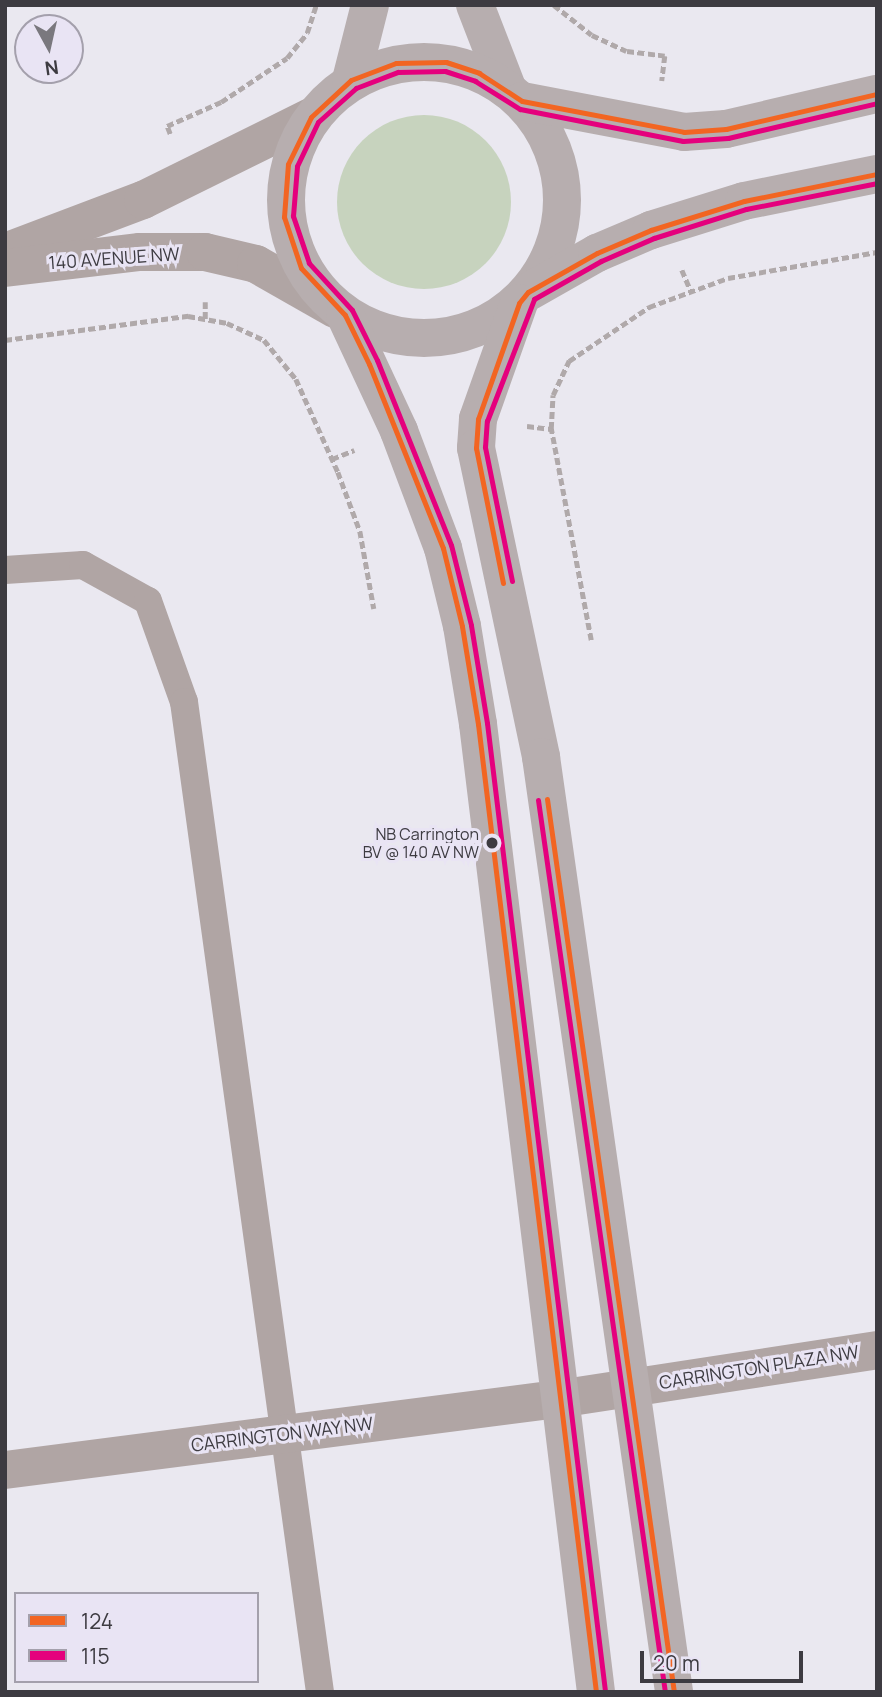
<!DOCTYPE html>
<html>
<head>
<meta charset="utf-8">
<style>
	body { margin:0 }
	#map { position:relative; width:882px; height:1697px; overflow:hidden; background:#eae8f0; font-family:Manrope,sans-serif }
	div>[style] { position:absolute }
	.green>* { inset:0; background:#c7d3be }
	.round { border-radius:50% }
	.path>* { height:4.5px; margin-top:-2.25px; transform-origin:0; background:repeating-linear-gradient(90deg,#b0a9aa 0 7px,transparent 0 10.5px) }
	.lane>* { height:28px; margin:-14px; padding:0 14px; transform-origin:14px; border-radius:14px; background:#b0a5a4 }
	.street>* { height:38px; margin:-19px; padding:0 19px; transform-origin:19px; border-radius:19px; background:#b0a5a4 }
	.secondary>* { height:38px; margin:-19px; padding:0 19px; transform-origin:19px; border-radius:19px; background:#b7aeaf }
	.secondary>.ring { margin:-19px; padding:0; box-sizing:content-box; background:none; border:38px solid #b7aeaf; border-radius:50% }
	.bus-1>* { height:5px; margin:-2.5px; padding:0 2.5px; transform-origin:2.5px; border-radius:2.5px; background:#f26522 }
	.bus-2>* { height:5px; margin:-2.5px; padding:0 2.5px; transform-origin:2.5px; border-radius:2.5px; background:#e5007d }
	.dots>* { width:19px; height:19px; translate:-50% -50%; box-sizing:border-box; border:4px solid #e9e4f4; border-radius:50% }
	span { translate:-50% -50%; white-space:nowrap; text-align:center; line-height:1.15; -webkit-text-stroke:6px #e9e4f4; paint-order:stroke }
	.bus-label { font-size:16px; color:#3d3b41 }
	.right { translate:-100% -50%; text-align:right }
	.street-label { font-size:18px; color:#3d3b41 }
	.frame { position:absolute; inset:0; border:7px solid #3d3b41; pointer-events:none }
	.legend { position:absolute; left:14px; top:1592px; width:245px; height:91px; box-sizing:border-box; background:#e9e4f4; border:2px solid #a4a0ac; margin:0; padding:9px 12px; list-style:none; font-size:21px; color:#3d3b41 }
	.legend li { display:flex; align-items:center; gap:14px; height:35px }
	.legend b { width:35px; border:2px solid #a4a0ac }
	.north { position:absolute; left:14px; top:14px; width:70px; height:70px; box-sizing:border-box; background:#e9e4f4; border:2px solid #a4a0ac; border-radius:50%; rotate:172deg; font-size:19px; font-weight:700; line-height:28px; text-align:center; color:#3d3b41 }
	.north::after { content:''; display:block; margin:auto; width:24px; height:32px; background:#7a787e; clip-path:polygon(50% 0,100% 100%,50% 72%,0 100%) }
	.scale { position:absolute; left:640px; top:1651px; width:163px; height:32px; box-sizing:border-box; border:4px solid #3d3b41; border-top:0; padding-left:9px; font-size:21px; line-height:24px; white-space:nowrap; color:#3d3b41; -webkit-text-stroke:5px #e9e4f4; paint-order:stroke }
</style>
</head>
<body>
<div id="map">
	<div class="green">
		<i class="round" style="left:337px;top:115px;width:174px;height:174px"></i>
	</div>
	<div class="path">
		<i style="left:554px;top:5px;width:48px;rotate:38.3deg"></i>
		<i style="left:592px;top:35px;width:38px;rotate:25deg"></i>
		<i style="left:627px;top:51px;width:38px;rotate:7deg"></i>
		<i style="left:665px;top:56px;width:25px;rotate:97deg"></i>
		<i style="left:170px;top:134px;width:9px;rotate:-111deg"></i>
		<i style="left:167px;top:126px;width:59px;rotate:-24deg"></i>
		<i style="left:221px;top:102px;width:79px;rotate:-33.7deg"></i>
		<i style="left:287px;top:58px;width:32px;rotate:-51deg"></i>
		<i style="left:307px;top:33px;width:29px;rotate:-72deg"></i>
		<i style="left:682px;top:270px;width:23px;rotate:67deg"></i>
		<i style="left:205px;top:319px;width:17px;rotate:-90deg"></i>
		<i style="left:5px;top:340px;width:185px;rotate:-7.5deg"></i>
		<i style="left:188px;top:316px;width:40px;rotate:10deg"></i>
		<i style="left:227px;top:323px;width:41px;rotate:24.7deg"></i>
		<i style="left:264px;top:340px;width:50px;rotate:50.6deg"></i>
		<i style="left:296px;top:379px;width:102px;rotate:65.7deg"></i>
		<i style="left:338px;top:472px;width:63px;rotate:69.6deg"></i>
		<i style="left:360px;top:531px;width:79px;rotate:79.8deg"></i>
		<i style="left:527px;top:426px;width:24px;rotate:7deg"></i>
		<i style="left:332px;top:459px;width:24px;rotate:-22deg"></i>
		<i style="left:591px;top:640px;width:215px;rotate:-100.7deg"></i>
		<i style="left:551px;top:429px;width:34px;rotate:-87deg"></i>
		<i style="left:553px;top:395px;width:38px;rotate:-65deg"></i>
		<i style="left:569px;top:361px;width:97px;rotate:-34deg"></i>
		<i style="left:649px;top:307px;width:84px;rotate:-20.2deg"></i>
		<i style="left:728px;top:278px;width:151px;rotate:-9.9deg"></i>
	</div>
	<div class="lane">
		<i style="left:5px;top:570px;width:78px;rotate:-3.7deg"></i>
		<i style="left:83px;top:565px;width:74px;rotate:29deg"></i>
		<i style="left:148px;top:601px;width:107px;rotate:70.4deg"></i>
		<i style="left:184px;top:702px;width:999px;rotate:82.18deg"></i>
	</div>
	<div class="street">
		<i style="left:13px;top:249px;width:139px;rotate:-20.7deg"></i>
		<i style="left:143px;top:200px;width:187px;rotate:-26.3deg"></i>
		<i style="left:5px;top:268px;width:136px;rotate:-6.8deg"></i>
		<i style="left:140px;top:252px;width:65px"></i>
		<i style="left:205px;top:252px;width:52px;rotate:13.2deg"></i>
		<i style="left:256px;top:264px;width:91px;rotate:29.7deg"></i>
		<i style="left:5px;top:1470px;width:558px;rotate:-7.32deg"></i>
		<i style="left:558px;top:1399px;width:323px;rotate:-8.7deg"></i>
	</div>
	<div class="secondary">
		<i style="left:475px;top:5px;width:91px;rotate:68.8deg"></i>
		<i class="ring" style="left:286px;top:62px;width:238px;height:238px"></i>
		<i style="left:351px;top:80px;width:77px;rotate:-75.8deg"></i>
		<i style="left:522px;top:101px;width:165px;rotate:10.8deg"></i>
		<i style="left:684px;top:132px;width:42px;rotate:-4.1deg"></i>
		<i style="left:726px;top:129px;width:155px;rotate:-13.1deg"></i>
		<i style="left:530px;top:291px;width:77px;rotate:-29.6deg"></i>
		<i style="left:597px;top:253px;width:59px;rotate:-23.1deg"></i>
		<i style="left:651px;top:230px;width:97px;rotate:-17.3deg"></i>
		<i style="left:744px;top:201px;width:136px;rotate:-11.5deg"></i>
		<i style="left:519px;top:303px;width:123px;rotate:109.5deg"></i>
		<i style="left:478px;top:419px;width:29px;rotate:94deg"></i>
		<i style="left:476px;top:448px;width:316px;rotate:78.1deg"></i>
		<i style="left:541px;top:757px;width:944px;rotate:81.9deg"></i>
		<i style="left:345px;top:315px;width:128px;rotate:65deg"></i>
		<i style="left:399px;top:431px;width:125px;rotate:69.4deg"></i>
		<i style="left:443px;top:548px;width:80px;rotate:76.3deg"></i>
		<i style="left:462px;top:626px;width:99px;rotate:80.7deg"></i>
		<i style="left:478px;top:724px;width:975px;rotate:83.05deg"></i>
	</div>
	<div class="bus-1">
		<i style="left:503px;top:583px;width:138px;rotate:-101.3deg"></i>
		<i style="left:476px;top:448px;width:29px;rotate:-86deg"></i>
		<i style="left:478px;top:419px;width:123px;rotate:-70.5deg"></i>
		<i style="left:519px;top:303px;width:14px;rotate:-51deg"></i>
		<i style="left:528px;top:292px;width:79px;rotate:-29.5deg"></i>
		<i style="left:597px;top:253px;width:59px;rotate:-23.1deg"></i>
		<i style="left:651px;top:230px;width:97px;rotate:-17.3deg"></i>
		<i style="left:744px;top:201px;width:136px;rotate:-11.5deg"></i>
		<i style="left:547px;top:799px;width:902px;rotate:81.91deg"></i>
		<i style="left:596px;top:1692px;width:975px;rotate:-96.95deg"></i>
		<i style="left:478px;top:724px;width:99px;rotate:-99.3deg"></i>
		<i style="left:462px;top:626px;width:80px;rotate:-103.7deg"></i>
		<i style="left:443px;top:548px;width:198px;rotate:-111.9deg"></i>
		<i style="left:369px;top:364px;width:55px;rotate:-116.1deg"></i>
		<i style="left:345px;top:315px;width:64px;rotate:-133.1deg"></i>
		<i style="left:301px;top:268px;width:54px;rotate:-108.4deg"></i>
		<i style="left:284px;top:217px;width:53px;rotate:-85.7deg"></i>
		<i style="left:288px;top:164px;width:52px;rotate:-63.9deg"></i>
		<i style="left:311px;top:117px;width:54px;rotate:-42.8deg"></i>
		<i style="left:351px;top:80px;width:48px;rotate:-20.7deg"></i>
		<i style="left:396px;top:63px;width:50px;rotate:-1.1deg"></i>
		<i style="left:446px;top:62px;width:35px;rotate:18deg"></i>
		<i style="left:479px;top:73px;width:51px;rotate:33.1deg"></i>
		<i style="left:522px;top:101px;width:165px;rotate:10.8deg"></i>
		<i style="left:684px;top:132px;width:42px;rotate:-4.1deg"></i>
		<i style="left:726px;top:129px;width:155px;rotate:-13.1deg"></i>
	</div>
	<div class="bus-2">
		<i style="left:512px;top:581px;width:137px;rotate:-101.4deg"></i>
		<i style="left:485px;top:447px;width:26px;rotate:-86deg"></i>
		<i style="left:487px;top:421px;width:131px;rotate:-68.9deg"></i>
		<i style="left:534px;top:299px;width:77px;rotate:-29.6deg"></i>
		<i style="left:601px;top:261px;width:58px;rotate:-23.5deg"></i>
		<i style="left:654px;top:238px;width:96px;rotate:-17.5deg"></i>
		<i style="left:746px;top:209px;width:134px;rotate:-11.2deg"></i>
		<i style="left:538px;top:800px;width:901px;rotate:81.9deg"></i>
		<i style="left:605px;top:1691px;width:975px;rotate:-96.95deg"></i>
		<i style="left:487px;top:723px;width:99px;rotate:-99.3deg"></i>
		<i style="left:471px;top:625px;width:82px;rotate:-104deg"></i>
		<i style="left:451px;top:545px;width:199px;rotate:-111.8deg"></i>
		<i style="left:377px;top:360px;width:56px;rotate:-116.6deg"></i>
		<i style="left:352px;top:310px;width:64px;rotate:-132.5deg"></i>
		<i style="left:309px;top:263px;width:50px;rotate:-108.8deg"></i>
		<i style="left:293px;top:216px;width:50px;rotate:-85.4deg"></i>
		<i style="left:297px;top:166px;width:49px;rotate:-64.5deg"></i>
		<i style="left:318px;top:122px;width:51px;rotate:-41.8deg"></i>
		<i style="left:356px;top:88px;width:45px;rotate:-20.9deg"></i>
		<i style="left:398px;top:72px;width:47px;rotate:-1.2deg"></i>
		<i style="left:445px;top:71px;width:32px;rotate:18deg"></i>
		<i style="left:475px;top:81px;width:53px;rotate:31.9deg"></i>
		<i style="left:520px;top:109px;width:166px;rotate:11.1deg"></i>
		<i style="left:683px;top:141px;width:45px;rotate:-3.8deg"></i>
		<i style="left:728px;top:138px;width:153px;rotate:-13.2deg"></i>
	</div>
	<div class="dots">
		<i style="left:492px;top:843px;background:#3d3b41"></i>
	</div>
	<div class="bus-label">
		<span class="right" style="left:479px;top:843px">NB Carrington<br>BV @ 140 AV NW</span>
	</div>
	<div class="street-label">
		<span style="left:114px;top:258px;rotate:-4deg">140 AVENUE NW</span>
		<span style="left:759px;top:1367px;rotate:-9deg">CARRINGTON PLAZA NW</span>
		<span style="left:282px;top:1434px;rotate:-7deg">CARRINGTON WAY NW</span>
	</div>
	<div class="frame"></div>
	<ul class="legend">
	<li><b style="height:9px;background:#f26522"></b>124</li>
	<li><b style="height:9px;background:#e5007d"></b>115</li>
	</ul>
	<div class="north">N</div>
	<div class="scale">20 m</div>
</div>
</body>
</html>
